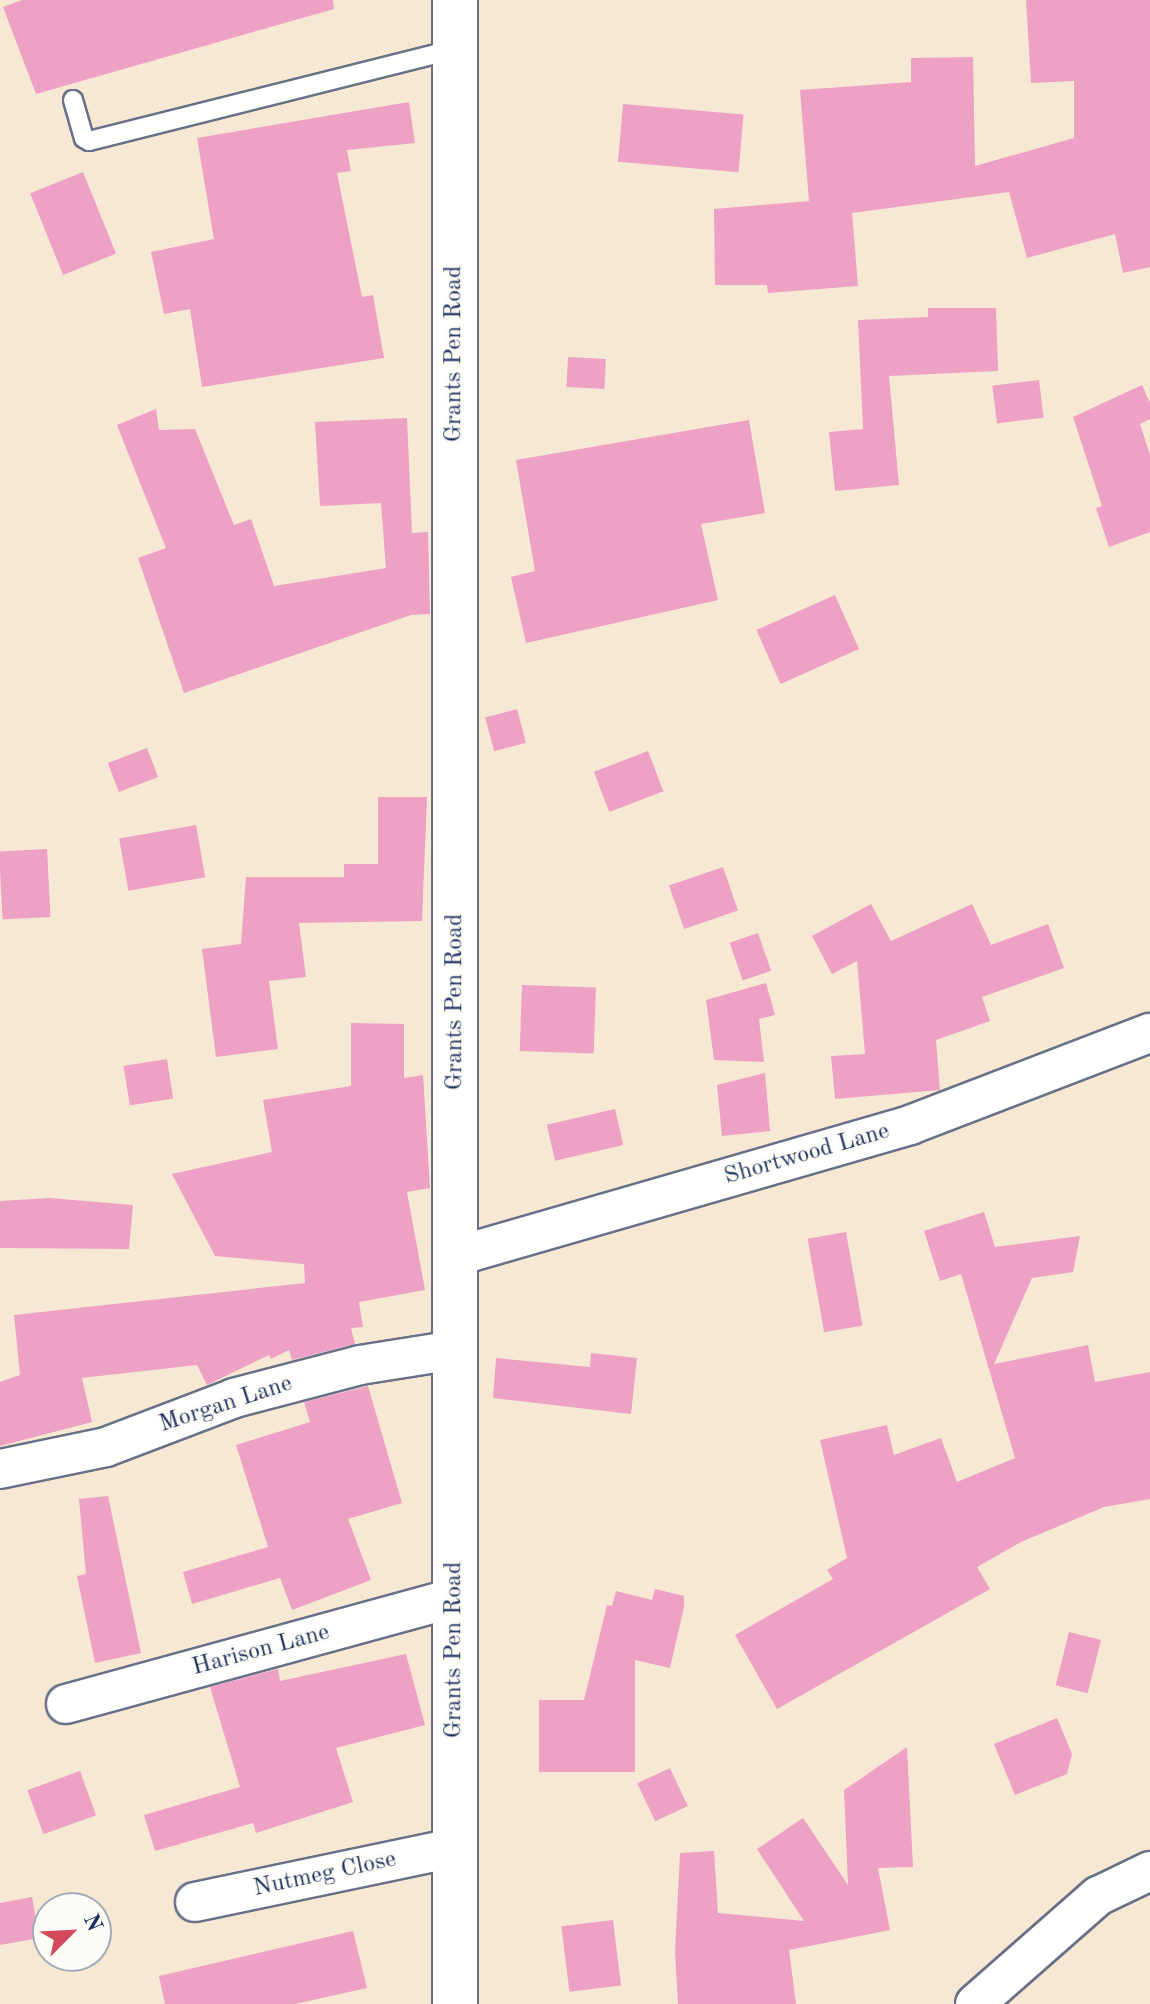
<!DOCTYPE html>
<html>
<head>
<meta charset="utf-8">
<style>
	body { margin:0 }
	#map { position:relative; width:1150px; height:2004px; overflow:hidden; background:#f7e8d3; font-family:"Old Standard TT",serif }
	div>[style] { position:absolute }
	.building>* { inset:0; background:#eda1c5; transform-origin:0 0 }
	.roads { filter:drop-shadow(2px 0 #687087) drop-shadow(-2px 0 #687087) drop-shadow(0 2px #687087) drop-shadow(0 -2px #687087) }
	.lane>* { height:18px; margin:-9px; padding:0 9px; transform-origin:9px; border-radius:9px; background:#fff }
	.street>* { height:38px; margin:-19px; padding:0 19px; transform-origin:19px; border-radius:19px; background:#fff }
	.secondary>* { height:44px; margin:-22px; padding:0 22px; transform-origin:22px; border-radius:22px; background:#fff }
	span { translate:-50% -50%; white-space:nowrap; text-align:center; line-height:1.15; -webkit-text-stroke:6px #fdfcf7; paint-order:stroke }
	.street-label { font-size:24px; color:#1b2f5e }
	.north { position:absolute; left:32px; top:1892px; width:80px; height:80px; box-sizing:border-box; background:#fdfcf7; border:2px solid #a3aaba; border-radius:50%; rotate:66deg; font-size:22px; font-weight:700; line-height:32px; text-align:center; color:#1b2f5e }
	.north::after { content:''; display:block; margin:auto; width:28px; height:36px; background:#d1495b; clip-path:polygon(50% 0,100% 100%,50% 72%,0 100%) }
</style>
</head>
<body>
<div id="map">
	<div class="building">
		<i style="clip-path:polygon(22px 0,333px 0,334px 9px,36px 94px,3px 7px)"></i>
		<i style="clip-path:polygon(1026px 0,1150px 0,1150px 267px,1123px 273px,1115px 234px,1027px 258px,1009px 192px,852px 213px,858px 286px,768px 293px,767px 285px,715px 285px,714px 209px,809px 201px,800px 90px,911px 82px,911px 58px,973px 57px,975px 166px,1074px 138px,1074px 81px,1031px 83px)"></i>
		<i style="clip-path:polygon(409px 102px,415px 143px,347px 150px,351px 171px,337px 173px,362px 297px,373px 295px,384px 358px,202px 387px,190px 309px,164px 314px,151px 252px,214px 239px,197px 138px)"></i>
		<i style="left:623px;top:104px;width:121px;height:58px;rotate:5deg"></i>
		<i style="left:83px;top:172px;width:88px;height:57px;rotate:68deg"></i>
		<i style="clip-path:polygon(928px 308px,996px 308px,998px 371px,889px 376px,899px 485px,835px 491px,829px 432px,863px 429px,858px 320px,928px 317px)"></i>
		<i style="left:568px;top:357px;width:38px;height:30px;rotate:3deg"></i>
		<i style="left:1039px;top:380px;width:38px;height:47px;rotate:83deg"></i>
		<i style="clip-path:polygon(1142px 385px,1150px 403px,1150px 419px,1140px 424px,1150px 455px,1150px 532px,1109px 547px,1096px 508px,1102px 506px,1073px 417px)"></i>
		<i style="clip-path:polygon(156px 409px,159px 430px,195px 429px,234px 525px,251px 519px,274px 586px,386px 568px,381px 503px,320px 506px,315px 422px,407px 418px,412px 533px,428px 532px,430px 614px,411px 615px,184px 693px,138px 558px,166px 548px,117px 425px)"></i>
		<i style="clip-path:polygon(749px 420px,765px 513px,701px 524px,718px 600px,526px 643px,511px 577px,535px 571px,516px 460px)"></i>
		<i style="left:835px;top:595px;width:59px;height:86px;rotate:66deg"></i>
		<i style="left:517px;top:709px;width:35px;height:33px;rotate:75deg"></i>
		<i style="left:147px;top:748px;width:31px;height:42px;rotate:69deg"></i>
		<i style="left:648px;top:751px;width:43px;height:58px;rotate:69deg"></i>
		<i style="clip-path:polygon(378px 797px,427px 797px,422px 921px,299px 923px,306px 977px,269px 981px,278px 1049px,216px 1057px,202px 949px,241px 944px,246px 877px,344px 877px,344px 864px,378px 864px)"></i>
		<i style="left:196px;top:825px;width:53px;height:78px;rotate:80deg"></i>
		<i style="left:47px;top:849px;width:68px;height:48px;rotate:87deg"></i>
		<i style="left:723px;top:867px;width:46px;height:57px;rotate:71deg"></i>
		<i style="clip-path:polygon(871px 904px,891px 941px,972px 904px,991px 945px,1048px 924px,1064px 968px,982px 997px,990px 1021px,936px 1040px,940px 1090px,835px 1099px,831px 1056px,865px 1054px,857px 961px,832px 974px,812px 936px)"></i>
		<i style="left:758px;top:933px;width:40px;height:30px;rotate:71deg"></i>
		<i style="clip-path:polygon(766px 983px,775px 1015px,759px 1019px,764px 1062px,714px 1060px,706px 1000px)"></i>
		<i style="left:522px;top:985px;width:74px;height:66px;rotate:2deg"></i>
		<i style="clip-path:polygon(351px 1023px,404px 1024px,404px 1078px,423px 1075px,430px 1188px,407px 1192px,425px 1290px,359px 1302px,363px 1327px,351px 1328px,355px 1344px,292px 1360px,289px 1350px,271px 1359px,269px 1355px,207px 1385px,197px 1365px,82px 1378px,92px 1422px,0 1446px,0 1382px,20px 1375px,14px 1315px,305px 1283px,304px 1264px,215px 1256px,172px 1174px,272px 1152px,263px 1100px,351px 1086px)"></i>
		<i style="left:167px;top:1059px;width:40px;height:44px;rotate:81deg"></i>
		<i style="clip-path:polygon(765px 1073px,770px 1131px,722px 1136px,717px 1085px)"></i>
		<i style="left:615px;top:1109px;width:37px;height:70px;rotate:77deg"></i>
		<i style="clip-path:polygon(50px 1198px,133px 1205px,129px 1249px,0 1248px,0 1201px)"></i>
		<i style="clip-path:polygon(984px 1212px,995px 1247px,1080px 1236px,1073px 1272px,1032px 1278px,994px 1364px,1088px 1345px,1095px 1382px,1150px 1372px,1150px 1499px,1104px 1507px,1021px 1542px,977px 1567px,990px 1589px,777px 1709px,735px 1635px,833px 1579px,827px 1570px,847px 1558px,820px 1440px,887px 1425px,894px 1455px,941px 1438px,957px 1482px,1015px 1458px,961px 1274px,940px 1281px,924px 1231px)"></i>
		<i style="left:846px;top:1232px;width:95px;height:39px;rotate:80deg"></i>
		<i style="clip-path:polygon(591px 1353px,637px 1358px,631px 1414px,493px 1398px,496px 1358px,590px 1367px)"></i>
		<i style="clip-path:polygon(368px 1386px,402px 1503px,348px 1519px,371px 1580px,292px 1610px,280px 1578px,192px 1604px,183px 1572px,268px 1547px,236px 1445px,310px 1422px,304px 1402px)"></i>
		<i style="clip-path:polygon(108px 1496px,141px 1653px,95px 1663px,77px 1576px,86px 1574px,79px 1499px)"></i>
		<i style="clip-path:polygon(655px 1589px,684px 1596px,684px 1607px,670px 1668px,635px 1660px,635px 1772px,539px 1772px,539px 1700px,584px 1700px,607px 1605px,612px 1606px,616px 1591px,652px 1600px)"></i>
		<i style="left:1069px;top:1632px;width:33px;height:55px;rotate:14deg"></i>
		<i style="clip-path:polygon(406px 1654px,425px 1725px,336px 1748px,353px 1802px,256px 1833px,253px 1823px,155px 1851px,144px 1815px,240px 1787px,210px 1687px,278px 1669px,280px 1681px)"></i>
		<i style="clip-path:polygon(1057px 1718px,1072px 1754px,1067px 1774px,1015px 1795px,994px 1744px)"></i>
		<i style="clip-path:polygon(907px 1747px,913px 1867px,878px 1868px,890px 1930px,789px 1950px,796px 2004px,678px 2004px,675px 1952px,680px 1853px,714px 1851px,718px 1913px,804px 1921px,757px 1849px,803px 1818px,848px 1885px,844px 1790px)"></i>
		<i style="left:670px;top:1768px;width:42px;height:36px;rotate:65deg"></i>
		<i style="left:80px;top:1771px;width:47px;height:56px;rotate:70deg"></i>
		<i style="clip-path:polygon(32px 1897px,39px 1938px,0 1945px,0 1903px)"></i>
		<i style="left:613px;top:1920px;width:66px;height:52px;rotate:83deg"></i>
		<i style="clip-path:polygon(353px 1931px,367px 1988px,295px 2004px,165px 2004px,159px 1976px)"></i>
	</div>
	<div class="roads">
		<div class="lane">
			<i style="left:73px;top:100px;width:40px;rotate:74deg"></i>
			<i style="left:84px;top:138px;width:6px;rotate:31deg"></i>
			<i style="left:89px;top:141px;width:376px;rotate:-14.1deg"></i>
		</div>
		<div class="street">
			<i style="left:457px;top:1256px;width:472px;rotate:-16.1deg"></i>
			<i style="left:910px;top:1125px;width:257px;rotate:-21deg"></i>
			<i style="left:0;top:1469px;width:108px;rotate:-11.7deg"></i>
			<i style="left:106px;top:1447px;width:137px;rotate:-20.9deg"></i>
			<i style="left:234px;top:1398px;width:130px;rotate:-14.7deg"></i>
			<i style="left:360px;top:1365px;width:96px;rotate:-9deg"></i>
			<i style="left:66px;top:1704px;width:404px;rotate:-15.3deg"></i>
			<i style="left:195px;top:1902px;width:265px;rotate:-11.8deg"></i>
			<i style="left:975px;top:2004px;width:164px;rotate:-41.3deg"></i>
			<i style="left:1098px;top:1896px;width:58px;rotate:-25.7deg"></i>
		</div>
		<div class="secondary">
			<i style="left:455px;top:2004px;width:2004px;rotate:-90deg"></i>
		</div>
	</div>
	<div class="street-label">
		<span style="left:455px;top:354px;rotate:-90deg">Grants Pen Road</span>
		<span style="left:456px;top:1002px;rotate:-90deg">Grants Pen Road</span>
		<span style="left:807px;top:1155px;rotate:-16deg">Shortwood Lane</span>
		<span style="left:226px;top:1405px;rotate:-18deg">Morgan Lane</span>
		<span style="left:455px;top:1650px;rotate:-90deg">Grants Pen Road</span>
		<span style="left:261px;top:1651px;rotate:-15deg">Harison Lane</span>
		<span style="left:325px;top:1875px;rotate:-12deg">Nutmeg Close</span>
	</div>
	<div class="north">N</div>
</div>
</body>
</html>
